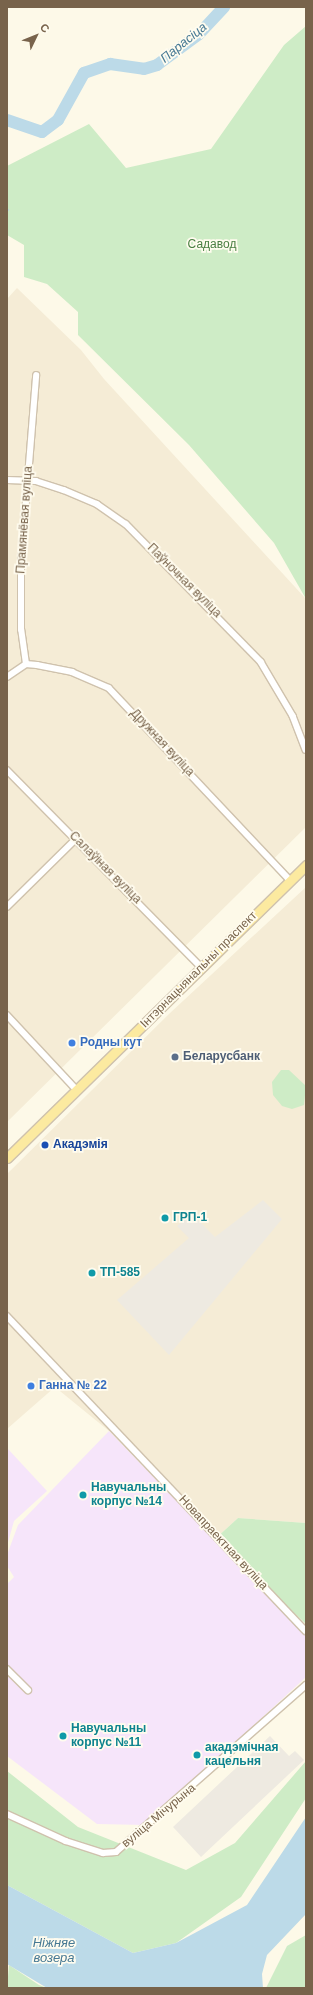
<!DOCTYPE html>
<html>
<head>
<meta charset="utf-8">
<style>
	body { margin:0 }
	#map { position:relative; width:313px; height:1995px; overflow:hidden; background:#fdf9e8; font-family:Helvetica,sans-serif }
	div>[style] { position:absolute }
	.residential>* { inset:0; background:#f5ecd6 }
	.industrial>* { inset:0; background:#eeeae1 }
	.education>* { inset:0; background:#f6e5fa }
	.green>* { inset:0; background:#ceecc6 }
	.water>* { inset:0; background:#bcdae8 }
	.stream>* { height:2px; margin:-1px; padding:0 1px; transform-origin:1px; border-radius:1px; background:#bcdae8 }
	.river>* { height:12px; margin:-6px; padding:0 6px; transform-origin:6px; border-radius:6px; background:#bcdae8 }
	.roads { filter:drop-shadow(1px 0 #cfc2ad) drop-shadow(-1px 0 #cfc2ad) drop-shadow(0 1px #cfc2ad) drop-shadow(0 -1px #cfc2ad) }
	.street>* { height:5.5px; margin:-2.75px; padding:0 2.75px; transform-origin:2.75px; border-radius:2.75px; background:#fff }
	.primary>* { height:9px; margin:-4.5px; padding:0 4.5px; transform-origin:4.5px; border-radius:4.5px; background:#fceaa0 }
	.dots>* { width:11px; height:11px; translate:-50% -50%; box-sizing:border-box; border:2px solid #fffcef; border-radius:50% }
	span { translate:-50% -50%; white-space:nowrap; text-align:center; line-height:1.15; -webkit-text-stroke:3.5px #fffcef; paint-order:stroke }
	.park-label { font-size:12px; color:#4a7f42 }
	.street-label { font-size:12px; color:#78634b }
	.shop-label { font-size:12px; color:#366cbe; font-weight:700 }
	.left { translate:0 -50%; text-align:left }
	.service-label { font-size:12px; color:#4e5e75; font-weight:700 }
	.transit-label { font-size:12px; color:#164399; font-weight:700 }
	.culture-label { font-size:12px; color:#0d838f; font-weight:700 }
	.water-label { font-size:13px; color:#477994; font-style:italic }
	.frame { position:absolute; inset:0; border:8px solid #78634b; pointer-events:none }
	.north { position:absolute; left:16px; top:16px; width:40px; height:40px; -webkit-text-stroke:3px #fffcef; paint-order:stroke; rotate:47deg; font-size:11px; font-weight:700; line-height:16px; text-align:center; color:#78634b }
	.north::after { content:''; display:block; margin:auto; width:14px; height:18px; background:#78634b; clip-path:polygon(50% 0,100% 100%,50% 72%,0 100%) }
</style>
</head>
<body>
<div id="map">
	<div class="residential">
		<i style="clip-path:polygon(17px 288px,81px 350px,104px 379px,306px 599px,306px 827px,7px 1122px,7px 299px)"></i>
		<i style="clip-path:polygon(306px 887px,306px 1523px,238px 1518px,215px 1539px,109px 1431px,55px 1387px,7px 1429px,7px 1174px,170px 1013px)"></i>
	</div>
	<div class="industrial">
		<i style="clip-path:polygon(263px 1200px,282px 1219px,169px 1355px,117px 1300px,189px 1238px,177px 1226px,192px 1214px,215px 1237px)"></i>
		<i style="clip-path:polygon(270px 1736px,289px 1756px,295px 1751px,304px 1760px,201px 1857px,173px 1827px)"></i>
	</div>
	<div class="education">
		<i style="clip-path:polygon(109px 1431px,306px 1635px,306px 1677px,146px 1825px,97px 1824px,7px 1756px,7px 1584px,14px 1577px,7px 1566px,7px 1555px,18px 1525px)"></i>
		<i style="clip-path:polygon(8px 1449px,47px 1491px,14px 1521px,7px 1546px)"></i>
	</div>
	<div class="green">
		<i style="clip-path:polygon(306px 26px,306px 599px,274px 543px,189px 445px,78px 335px,78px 312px,47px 284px,24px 277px,24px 245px,7px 235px,7px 166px,89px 124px,126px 168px,211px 149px,284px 45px)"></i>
		<i style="clip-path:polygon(281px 1070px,289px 1070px,306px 1086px,304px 1105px,292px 1109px,282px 1106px,273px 1095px,272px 1082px)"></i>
		<i style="clip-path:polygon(238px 1518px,306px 1523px,306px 1624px,215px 1539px)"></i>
		<i style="clip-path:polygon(306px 1761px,306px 1798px,241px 1897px,176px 1943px,133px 1953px,7px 1885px,7px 1771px,78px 1827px,186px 1870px,235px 1843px)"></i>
		<i style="clip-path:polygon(306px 1935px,306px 1988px,266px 1988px,287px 1946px)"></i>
		<i style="clip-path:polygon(9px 1965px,39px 1985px,47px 1988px,7px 1988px)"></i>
	</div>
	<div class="water">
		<i style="clip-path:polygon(306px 1817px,306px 1914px,267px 1955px,262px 1974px,263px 1988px,47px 1988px,7px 1964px,7px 1885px,133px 1953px,176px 1943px,247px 1905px)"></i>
	</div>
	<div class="stream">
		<i style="left:7px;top:210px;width:1px"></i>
	</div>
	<div class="river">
		<i style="left:7px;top:120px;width:37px;rotate:19deg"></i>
		<i style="left:42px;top:132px;width:20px;rotate:-37deg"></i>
		<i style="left:58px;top:120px;width:54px;rotate:-61deg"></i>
		<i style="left:84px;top:73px;width:28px;rotate:-19deg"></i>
		<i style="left:110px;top:64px;width:34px;rotate:8deg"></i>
		<i style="left:144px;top:69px;width:14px;rotate:-17deg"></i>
		<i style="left:157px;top:65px;width:52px;rotate:-36.4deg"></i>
		<i style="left:199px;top:34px;width:37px;rotate:-47deg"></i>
	</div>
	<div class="roads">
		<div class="street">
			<i style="left:7px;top:480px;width:29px;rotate:2deg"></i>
			<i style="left:36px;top:481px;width:29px;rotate:18deg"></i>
			<i style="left:64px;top:490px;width:36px;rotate:23deg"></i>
			<i style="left:97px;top:504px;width:35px;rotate:35deg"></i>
			<i style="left:126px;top:524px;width:193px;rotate:45.6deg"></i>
			<i style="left:261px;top:662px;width:63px;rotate:59.3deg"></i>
			<i style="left:293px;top:716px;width:36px;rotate:69deg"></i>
			<i style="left:26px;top:664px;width:34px;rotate:-98deg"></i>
			<i style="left:21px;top:630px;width:66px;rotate:-90deg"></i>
			<i style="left:21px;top:564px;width:189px;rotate:-85.4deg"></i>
			<i style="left:7px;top:677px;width:23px;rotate:-34deg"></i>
			<i style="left:26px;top:664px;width:11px;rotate:5deg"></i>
			<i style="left:37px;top:665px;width:36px;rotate:11deg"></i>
			<i style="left:72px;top:672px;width:40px;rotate:23.4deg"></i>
			<i style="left:109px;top:688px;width:264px;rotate:46.7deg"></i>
			<i style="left:7px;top:770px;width:276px;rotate:45.4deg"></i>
			<i style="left:7px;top:907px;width:95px;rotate:-44.6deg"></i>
			<i style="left:7px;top:1015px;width:103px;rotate:47deg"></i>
			<i style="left:7px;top:1316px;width:434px;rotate:46.5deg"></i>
			<i style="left:7px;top:1669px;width:30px;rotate:45deg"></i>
			<i style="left:7px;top:1814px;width:65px;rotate:24.6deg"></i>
			<i style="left:66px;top:1841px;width:39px;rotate:18deg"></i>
			<i style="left:103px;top:1853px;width:13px;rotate:-4deg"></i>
			<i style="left:116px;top:1852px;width:253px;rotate:-41.3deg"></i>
		</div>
		<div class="primary">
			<i style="left:7px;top:1158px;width:419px;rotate:-44.4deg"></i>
		</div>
	</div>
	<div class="dots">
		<i style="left:72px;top:1043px;background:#3f7fe0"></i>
		<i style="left:175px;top:1057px;background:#5c6f8a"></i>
		<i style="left:45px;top:1145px;background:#1a4fb4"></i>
		<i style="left:165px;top:1218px;background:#0f9aa8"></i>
		<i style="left:92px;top:1273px;background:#0f9aa8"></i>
		<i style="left:31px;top:1386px;background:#3f7fe0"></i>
		<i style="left:83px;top:1495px;background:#0f9aa8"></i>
		<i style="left:63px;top:1736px;background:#0f9aa8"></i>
		<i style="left:197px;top:1755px;background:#0f9aa8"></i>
	</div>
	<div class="park-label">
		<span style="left:212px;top:245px">Садавод</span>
	</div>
	<div class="street-label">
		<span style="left:25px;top:520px;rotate:-86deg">Прамянёвая вуліца</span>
		<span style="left:184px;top:581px;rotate:45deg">Паўночная вуліца</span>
		<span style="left:162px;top:743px;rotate:47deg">Дружная вуліца</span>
		<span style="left:105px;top:868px;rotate:45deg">Салаўіная вуліца</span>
		<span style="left:199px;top:970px;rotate:-45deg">Інтэрнацыянальны праспект</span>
		<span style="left:223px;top:1543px;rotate:47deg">Новапраектная вуліца</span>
		<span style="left:159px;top:1816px;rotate:-40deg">вуліца Мічурына</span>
	</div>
	<div class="shop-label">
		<span class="left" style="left:80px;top:1043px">Родны кут</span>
		<span class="left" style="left:39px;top:1386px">Ганна № 22</span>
	</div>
	<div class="service-label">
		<span class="left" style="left:183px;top:1057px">Беларусбанк</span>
	</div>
	<div class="transit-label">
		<span class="left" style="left:53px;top:1145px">Акадэмія</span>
	</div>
	<div class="culture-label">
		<span class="left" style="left:173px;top:1218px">ГРП-1</span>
		<span class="left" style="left:100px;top:1273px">ТП-585</span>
		<span class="left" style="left:91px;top:1495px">Навучальны<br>корпус №14</span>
		<span class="left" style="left:71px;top:1736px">Навучальны<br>корпус №11</span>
		<span class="left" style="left:205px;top:1755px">акадэмічная<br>кацельня</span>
	</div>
	<div class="water-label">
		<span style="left:184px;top:43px;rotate:-39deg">Парасіца</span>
		<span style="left:54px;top:1951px">Ніжняе<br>возера</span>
	</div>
	<div class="frame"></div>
	<div class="north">С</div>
</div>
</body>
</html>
